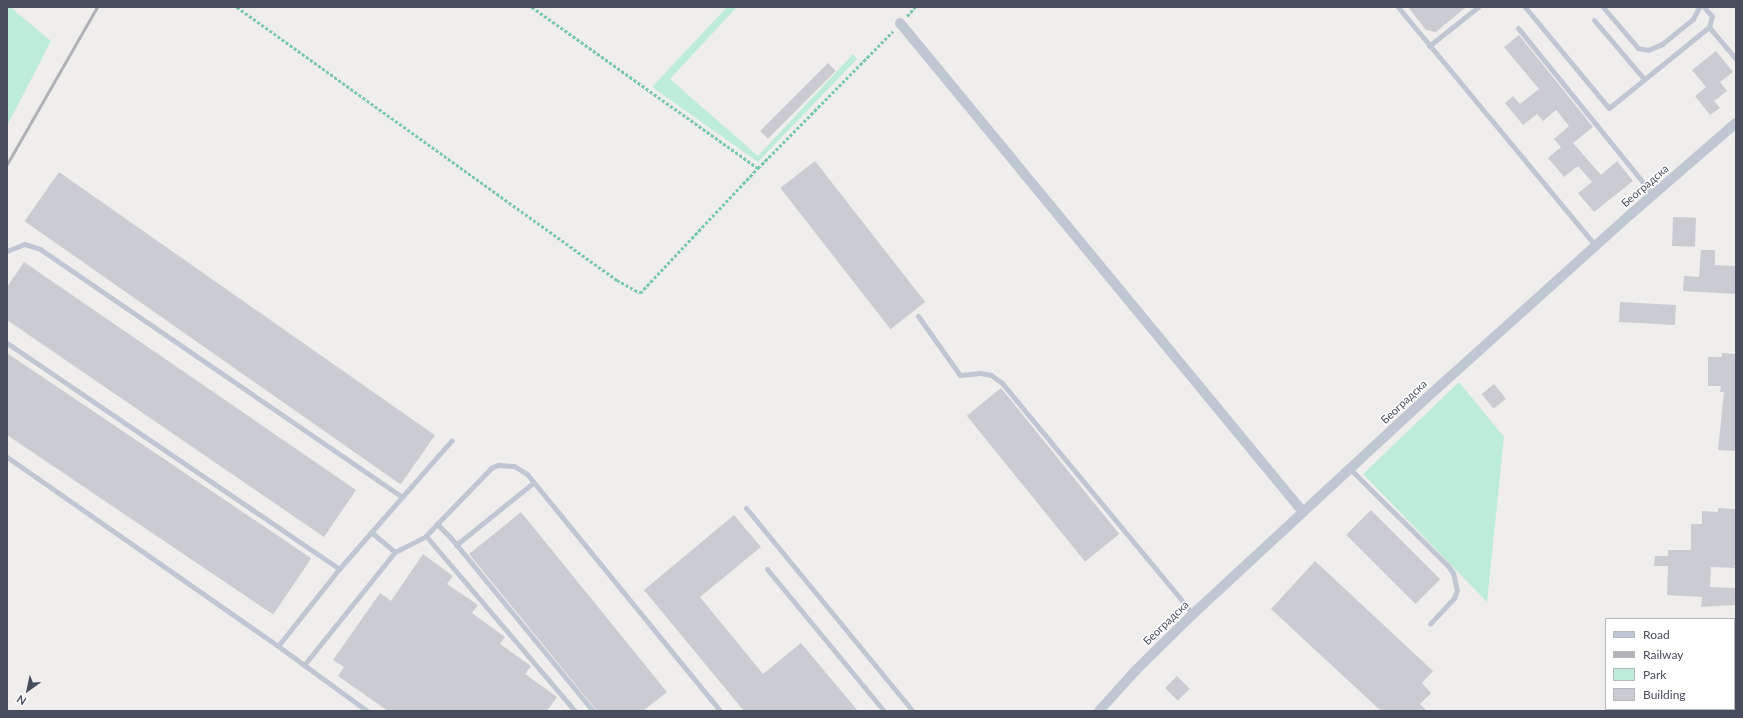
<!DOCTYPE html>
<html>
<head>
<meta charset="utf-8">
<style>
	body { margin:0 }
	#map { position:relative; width:1743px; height:718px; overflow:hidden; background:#f0eeed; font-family:Lato,sans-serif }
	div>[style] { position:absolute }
	.green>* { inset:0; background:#bdecd8 }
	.building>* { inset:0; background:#caccd2; transform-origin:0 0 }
	.path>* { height:2.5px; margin-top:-1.25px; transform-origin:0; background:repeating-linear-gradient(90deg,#77c8ae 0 3px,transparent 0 5px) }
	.service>* { height:5px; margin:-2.5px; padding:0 2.5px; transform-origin:2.5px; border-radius:2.5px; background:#c1c7d2 }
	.minor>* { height:10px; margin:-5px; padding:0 5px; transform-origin:5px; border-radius:5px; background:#c1c7d2 }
	.rail>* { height:3px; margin:-1.5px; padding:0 1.5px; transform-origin:1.5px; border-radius:1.5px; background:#b0b2b8 }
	span { translate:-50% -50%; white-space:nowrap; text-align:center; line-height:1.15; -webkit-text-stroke:3px #fff; paint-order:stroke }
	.street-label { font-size:11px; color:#474d5a }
	.frame { position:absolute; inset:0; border:8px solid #474d5a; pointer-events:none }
	.legend { position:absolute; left:1605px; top:618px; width:130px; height:92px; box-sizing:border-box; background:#fff; border:1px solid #b5b8bd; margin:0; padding:5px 7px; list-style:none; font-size:12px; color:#474d5a }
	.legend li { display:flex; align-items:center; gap:8px; height:20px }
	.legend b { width:20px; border:1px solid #b5b8bd }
	.north { position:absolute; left:8px; top:670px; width:40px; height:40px; -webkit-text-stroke:3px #fff; paint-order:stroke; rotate:213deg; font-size:11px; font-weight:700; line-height:16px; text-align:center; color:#474d5a }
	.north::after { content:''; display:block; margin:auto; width:14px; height:18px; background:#474d5a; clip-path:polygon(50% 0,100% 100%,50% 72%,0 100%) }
</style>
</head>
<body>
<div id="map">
	<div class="green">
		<i style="clip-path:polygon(7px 7px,10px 7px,51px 41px,7px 126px)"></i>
		<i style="clip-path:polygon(727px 7px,737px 7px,670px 79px,758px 156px,853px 54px,857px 59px,758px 162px,652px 87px)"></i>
		<i style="clip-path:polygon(1459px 382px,1504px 437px,1487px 602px,1363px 474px)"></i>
	</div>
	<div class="building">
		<i style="clip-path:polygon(1408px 7px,1466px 7px,1436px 32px,1426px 30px)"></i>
		<i style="clip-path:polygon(1519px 35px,1593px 127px,1573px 143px,1601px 175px,1617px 161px,1633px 181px,1594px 212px,1578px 193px,1592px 182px,1578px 166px,1564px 177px,1548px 158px,1561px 147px,1554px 139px,1569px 126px,1556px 110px,1543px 121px,1537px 114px,1523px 125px,1505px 103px,1513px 96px,1520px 104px,1539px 89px,1504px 47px)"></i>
		<i style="clip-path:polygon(1716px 51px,1733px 72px,1720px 82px,1727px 91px,1714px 101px,1720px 108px,1710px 115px,1695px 96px,1706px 87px,1692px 70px)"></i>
		<i style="left:828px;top:63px;width:11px;height:96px;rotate:45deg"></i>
		<i style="left:815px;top:161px;width:179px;height:44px;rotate:52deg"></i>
		<i style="left:59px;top:172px;width:459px;height:60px;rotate:35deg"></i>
		<i style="left:1673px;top:217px;width:23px;height:29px;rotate:2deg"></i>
		<i style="clip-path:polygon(1701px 250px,1715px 250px,1715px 265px,1736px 266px,1736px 294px,1683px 291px,1684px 276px,1699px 277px)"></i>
		<i style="clip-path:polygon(24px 262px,356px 490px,324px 537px,7px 320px,7px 287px)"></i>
		<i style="left:1620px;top:302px;width:56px;height:20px;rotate:3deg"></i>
		<i style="left:7px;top:353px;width:367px;height:68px;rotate:34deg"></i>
		<i style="clip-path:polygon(1722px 353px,1736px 354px,1736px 451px,1718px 450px,1724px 392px,1720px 392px,1721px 386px,1708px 386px,1708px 357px,1722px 357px)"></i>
		<i style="left:1494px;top:384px;width:19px;height:16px;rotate:51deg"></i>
		<i style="left:1001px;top:388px;width:188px;height:44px;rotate:51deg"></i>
		<i style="clip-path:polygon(1718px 508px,1735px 509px,1736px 565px,1734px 565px,1735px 568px,1711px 567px,1710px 587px,1736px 588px,1736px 605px,1701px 607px,1702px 597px,1667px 595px,1668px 566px,1654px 566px,1655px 556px,1668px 556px,1668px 550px,1691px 550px,1691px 524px,1702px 524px,1702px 511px,1718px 512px)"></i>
		<i style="left:1371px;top:510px;width:98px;height:35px;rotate:45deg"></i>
		<i style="clip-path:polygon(521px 512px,667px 692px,643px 711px,597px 711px,469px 554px)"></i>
		<i style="clip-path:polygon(734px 515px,761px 547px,700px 597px,763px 674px,801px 643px,858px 711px,744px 711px,644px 590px)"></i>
		<i style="clip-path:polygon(423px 554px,453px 576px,447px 584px,478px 605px,472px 613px,505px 637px,500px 644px,531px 666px,525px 674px,557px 697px,547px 711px,388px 711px,338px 676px,344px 667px,333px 660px,380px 593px,391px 601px)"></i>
		<i style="clip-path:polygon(1315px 561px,1433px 671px,1422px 683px,1431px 693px,1420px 704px,1427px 711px,1381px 711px,1271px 609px)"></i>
		<i style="left:1177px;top:676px;width:18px;height:17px;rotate:45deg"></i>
	</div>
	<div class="path">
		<i style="left:237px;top:7px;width:468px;rotate:35.7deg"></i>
		<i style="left:617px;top:280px;width:26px;rotate:29deg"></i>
		<i style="left:640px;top:293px;width:172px;rotate:-46.7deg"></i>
		<i style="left:758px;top:168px;width:192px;rotate:-45.4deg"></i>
		<i style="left:532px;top:7px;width:277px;rotate:35.5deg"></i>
		<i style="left:907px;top:16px;width:12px;rotate:-48deg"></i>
	</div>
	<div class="service">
		<i style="left:1398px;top:7px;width:310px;rotate:50.4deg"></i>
		<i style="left:1525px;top:7px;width:131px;rotate:50.3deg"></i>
		<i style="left:1609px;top:108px;width:129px;rotate:-39deg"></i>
		<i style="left:1709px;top:27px;width:11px;rotate:-75deg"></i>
		<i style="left:1712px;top:16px;width:12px;rotate:-132deg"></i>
		<i style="left:1603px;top:7px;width:54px;rotate:49.5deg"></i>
		<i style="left:1638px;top:48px;width:10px;rotate:11deg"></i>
		<i style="left:1648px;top:50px;width:15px;rotate:-23deg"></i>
		<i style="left:1662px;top:44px;width:40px;rotate:-39deg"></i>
		<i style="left:1693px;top:19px;width:13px;rotate:-63deg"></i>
		<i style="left:1594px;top:20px;width:77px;rotate:49.7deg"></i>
		<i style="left:1709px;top:27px;width:42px;rotate:49.8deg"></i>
		<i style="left:1518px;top:28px;width:215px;rotate:51deg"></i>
		<i style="left:1429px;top:46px;width:63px;rotate:-38.5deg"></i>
		<i style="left:7px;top:251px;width:18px;rotate:-22deg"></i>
		<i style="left:24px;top:244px;width:17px;rotate:17deg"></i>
		<i style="left:40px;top:249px;width:439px;rotate:34.4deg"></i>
		<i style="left:918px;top:316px;width:72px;rotate:54.6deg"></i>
		<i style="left:960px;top:375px;width:20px;rotate:-6deg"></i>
		<i style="left:980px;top:373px;width:11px;rotate:10deg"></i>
		<i style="left:991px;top:375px;width:14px;rotate:36deg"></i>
		<i style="left:1002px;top:383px;width:300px;rotate:50.4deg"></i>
		<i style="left:7px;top:343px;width:402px;rotate:34.2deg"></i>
		<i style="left:7px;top:457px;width:330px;rotate:34.9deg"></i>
		<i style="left:278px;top:646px;width:110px;rotate:36.1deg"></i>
		<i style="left:1350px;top:469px;width:138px;rotate:44.7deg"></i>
		<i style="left:1448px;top:566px;width:9px;rotate:54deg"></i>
		<i style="left:1453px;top:573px;width:17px;rotate:77deg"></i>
		<i style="left:1457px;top:590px;width:9px;rotate:111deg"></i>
		<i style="left:1454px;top:598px;width:35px;rotate:133deg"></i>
		<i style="left:746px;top:508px;width:263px;rotate:50.6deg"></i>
		<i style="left:437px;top:524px;width:16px;rotate:133deg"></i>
		<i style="left:426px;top:536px;width:230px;rotate:49.6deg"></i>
		<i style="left:371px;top:532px;width:31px;rotate:40deg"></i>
		<i style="left:456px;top:545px;width:100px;rotate:-38.9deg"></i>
		<i style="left:767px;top:569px;width:184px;rotate:50.5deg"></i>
		<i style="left:278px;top:646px;width:98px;rotate:-51.6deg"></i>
		<i style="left:339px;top:569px;width:171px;rotate:-48.8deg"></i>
		<i style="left:304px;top:665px;width:145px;rotate:-51.2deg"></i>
		<i style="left:395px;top:552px;width:35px;rotate:-27deg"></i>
		<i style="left:593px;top:711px;width:224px;rotate:-129.4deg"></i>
		<i style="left:451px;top:538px;width:20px;rotate:-135deg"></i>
		<i style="left:437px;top:524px;width:78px;rotate:-46deg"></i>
		<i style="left:491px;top:468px;width:8px;rotate:-23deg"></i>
		<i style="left:498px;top:465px;width:16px;rotate:4deg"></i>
		<i style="left:514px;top:466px;width:15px;rotate:32deg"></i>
		<i style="left:527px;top:474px;width:306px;rotate:50.8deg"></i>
	</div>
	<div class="minor">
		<i style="left:900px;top:23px;width:634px;rotate:50.51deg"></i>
		<i style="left:1099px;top:711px;width:55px;rotate:-47.9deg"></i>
		<i style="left:1136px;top:670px;width:80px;rotate:-44.5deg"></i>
		<i style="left:1193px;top:614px;width:312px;rotate:-42.8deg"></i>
		<i style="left:1422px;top:402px;width:283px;rotate:-42deg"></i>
		<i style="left:1632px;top:213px;width:138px;rotate:-40.9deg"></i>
	</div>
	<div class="rail">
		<i style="left:7px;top:164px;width:181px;rotate:-60.2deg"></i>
	</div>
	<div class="street-label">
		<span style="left:1645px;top:186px;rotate:-41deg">Београдска</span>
		<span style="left:1404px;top:402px;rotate:-43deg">Београдска</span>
		<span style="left:1166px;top:623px;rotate:-44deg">Београдска</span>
	</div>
	<div class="frame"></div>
	<ul class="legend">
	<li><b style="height:5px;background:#c1c7d2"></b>Road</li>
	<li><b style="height:5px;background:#b0b2b8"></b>Railway</li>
	<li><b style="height:11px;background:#bdecd8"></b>Park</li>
	<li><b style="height:11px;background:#caccd2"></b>Building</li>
	</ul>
	<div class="north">N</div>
</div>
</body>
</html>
